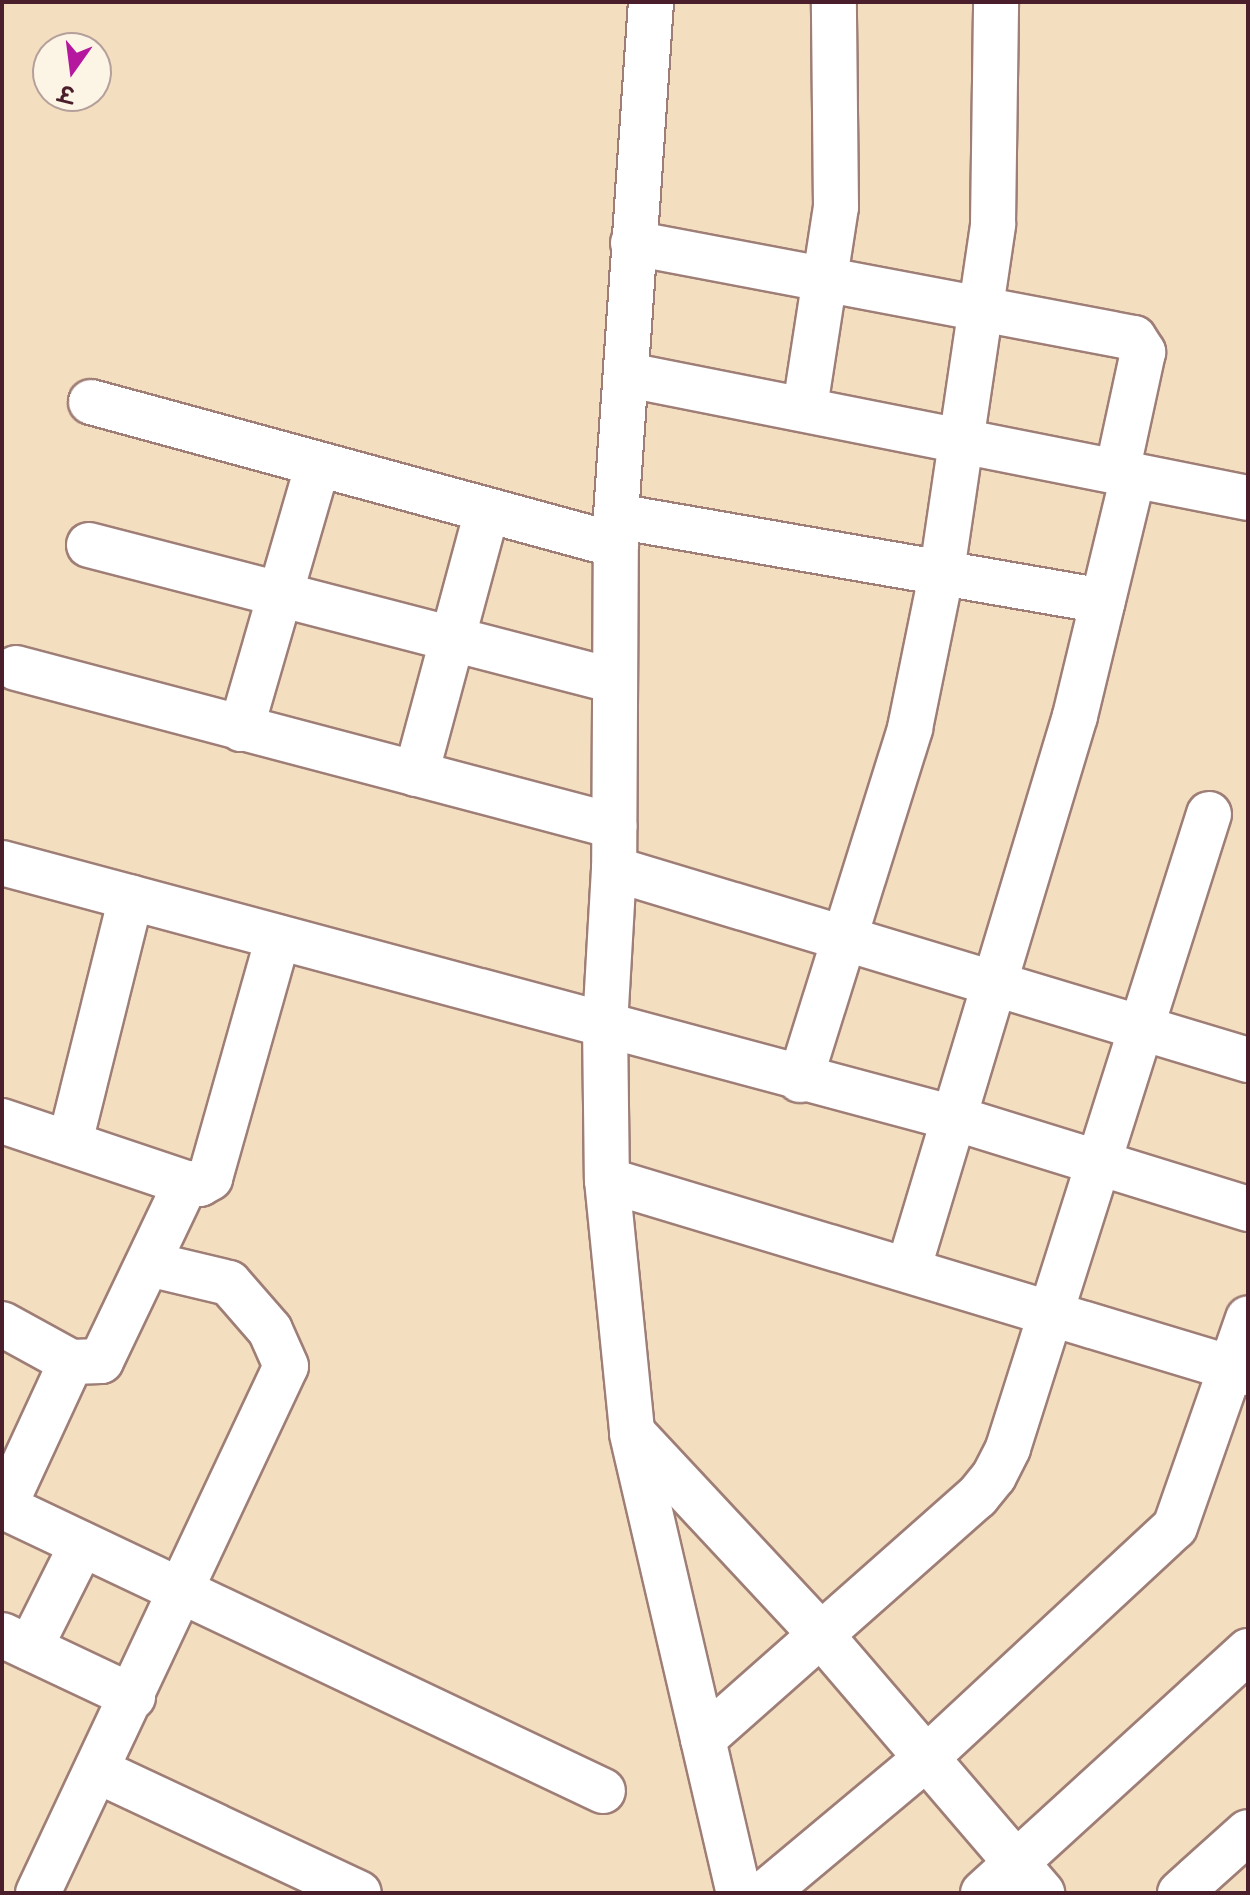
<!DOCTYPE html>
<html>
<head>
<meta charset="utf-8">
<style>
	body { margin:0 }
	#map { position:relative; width:1250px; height:1895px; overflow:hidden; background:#f3dec0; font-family:"Comic Neue","Playpen Sans Deva",sans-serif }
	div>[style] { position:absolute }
	.roads { filter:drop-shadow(2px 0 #9e7e76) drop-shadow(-2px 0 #9e7e76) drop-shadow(0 2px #9e7e76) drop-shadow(0 -2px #9e7e76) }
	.minor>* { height:44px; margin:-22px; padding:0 22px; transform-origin:22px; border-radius:22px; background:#fff }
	span { translate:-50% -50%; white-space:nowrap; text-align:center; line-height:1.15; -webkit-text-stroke:8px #fcf5e5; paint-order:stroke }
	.frame { position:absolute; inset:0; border:4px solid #4a1f2b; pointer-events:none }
	.north { position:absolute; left:32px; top:32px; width:80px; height:80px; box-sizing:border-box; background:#fcf5e5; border:2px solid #b59f9b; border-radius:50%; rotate:194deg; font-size:22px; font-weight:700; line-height:32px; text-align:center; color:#4a1f2b }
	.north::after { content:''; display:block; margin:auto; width:28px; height:36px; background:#b5179e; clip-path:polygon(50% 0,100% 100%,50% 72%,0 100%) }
</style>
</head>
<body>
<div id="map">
	<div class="roads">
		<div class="minor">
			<i style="left:651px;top:2px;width:515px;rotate:93.9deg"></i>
			<i style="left:616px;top:516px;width:353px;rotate:90.3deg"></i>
			<i style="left:614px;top:869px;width:155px;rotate:93.3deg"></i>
			<i style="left:605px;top:1024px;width:156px;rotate:89.3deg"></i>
			<i style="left:607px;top:1180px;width:253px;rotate:84.3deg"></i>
			<i style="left:632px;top:1432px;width:277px;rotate:47deg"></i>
			<i style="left:821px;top:1635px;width:340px;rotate:49.4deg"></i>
			<i style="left:633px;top:243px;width:510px;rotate:10.74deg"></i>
			<i style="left:1134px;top:338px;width:17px;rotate:57deg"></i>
			<i style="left:1143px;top:352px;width:123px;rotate:102.2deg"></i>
			<i style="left:628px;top:375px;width:632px;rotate:11.22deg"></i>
			<i style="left:91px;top:402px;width:544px;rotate:15.24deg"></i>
			<i style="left:805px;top:407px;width:202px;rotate:-81.2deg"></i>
			<i style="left:836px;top:207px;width:205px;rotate:-90.6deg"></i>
			<i style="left:616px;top:516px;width:494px;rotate:9.9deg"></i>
			<i style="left:89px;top:545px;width:543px;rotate:14.5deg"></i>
			<i style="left:16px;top:668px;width:619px;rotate:14.8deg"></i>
			<i style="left:241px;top:729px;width:273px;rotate:-73.8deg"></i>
			<i style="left:416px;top:774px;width:272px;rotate:-74.9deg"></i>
			<i style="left:2px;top:863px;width:986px;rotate:15deg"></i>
			<i style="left:954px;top:1118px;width:308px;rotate:17.2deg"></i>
			<i style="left:614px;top:869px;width:662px;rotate:16.77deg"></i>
			<i style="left:800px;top:1080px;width:369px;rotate:-72.6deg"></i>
			<i style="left:910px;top:728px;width:160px;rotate:-78.5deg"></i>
			<i style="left:942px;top:571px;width:351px;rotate:-81.6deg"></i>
			<i style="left:993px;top:224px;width:222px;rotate:-89.2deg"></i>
			<i style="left:2px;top:1121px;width:194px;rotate:18.6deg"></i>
			<i style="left:186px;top:1183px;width:14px;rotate:4deg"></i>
			<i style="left:200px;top:1184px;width:12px;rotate:-31deg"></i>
			<i style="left:210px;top:1178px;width:250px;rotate:-74.2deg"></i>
			<i style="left:70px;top:1142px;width:252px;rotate:-76deg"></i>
			<i style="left:607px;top:1180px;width:669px;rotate:16.76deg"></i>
			<i style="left:909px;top:1267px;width:575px;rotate:-73.23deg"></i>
			<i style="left:1075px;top:716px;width:247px;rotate:-76.4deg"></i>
			<i style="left:2px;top:1324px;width:79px;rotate:28.8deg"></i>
			<i style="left:71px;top:1362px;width:30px;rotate:-2deg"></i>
			<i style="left:101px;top:1361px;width:197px;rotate:-64.5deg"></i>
			<i style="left:632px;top:1434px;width:471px;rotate:76.9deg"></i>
			<i style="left:2px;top:1506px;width:665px;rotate:25.37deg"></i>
			<i style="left:4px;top:1507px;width:160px;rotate:-65.2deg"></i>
			<i style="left:2px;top:1635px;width:145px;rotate:25.3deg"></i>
			<i style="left:30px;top:1648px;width:116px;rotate:-63.4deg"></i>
			<i style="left:703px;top:1739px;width:366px;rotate:-41.5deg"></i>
			<i style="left:977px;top:1497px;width:27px;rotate:-51deg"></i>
			<i style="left:994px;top:1476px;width:31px;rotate:-63deg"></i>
			<i style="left:1008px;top:1448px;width:665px;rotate:-72.41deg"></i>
			<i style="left:98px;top:1771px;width:288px;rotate:25.1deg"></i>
			<i style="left:38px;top:1893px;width:582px;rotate:-64.8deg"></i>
			<i style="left:286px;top:1366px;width:39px;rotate:-114deg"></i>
			<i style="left:270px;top:1330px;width:62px;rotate:-131.1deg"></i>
			<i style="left:229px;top:1283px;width:82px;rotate:-166.6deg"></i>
			<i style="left:765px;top:1893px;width:209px;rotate:-39.9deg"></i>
			<i style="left:925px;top:1759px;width:341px;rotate:-42.9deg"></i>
			<i style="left:1175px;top:1527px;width:221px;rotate:-70.7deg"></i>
			<i style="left:983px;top:1893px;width:359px;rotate:-42.4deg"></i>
			<i style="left:1180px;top:1893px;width:91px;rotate:-41.9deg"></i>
		</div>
	</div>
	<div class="frame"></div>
	<div class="north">उ</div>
</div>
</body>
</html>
